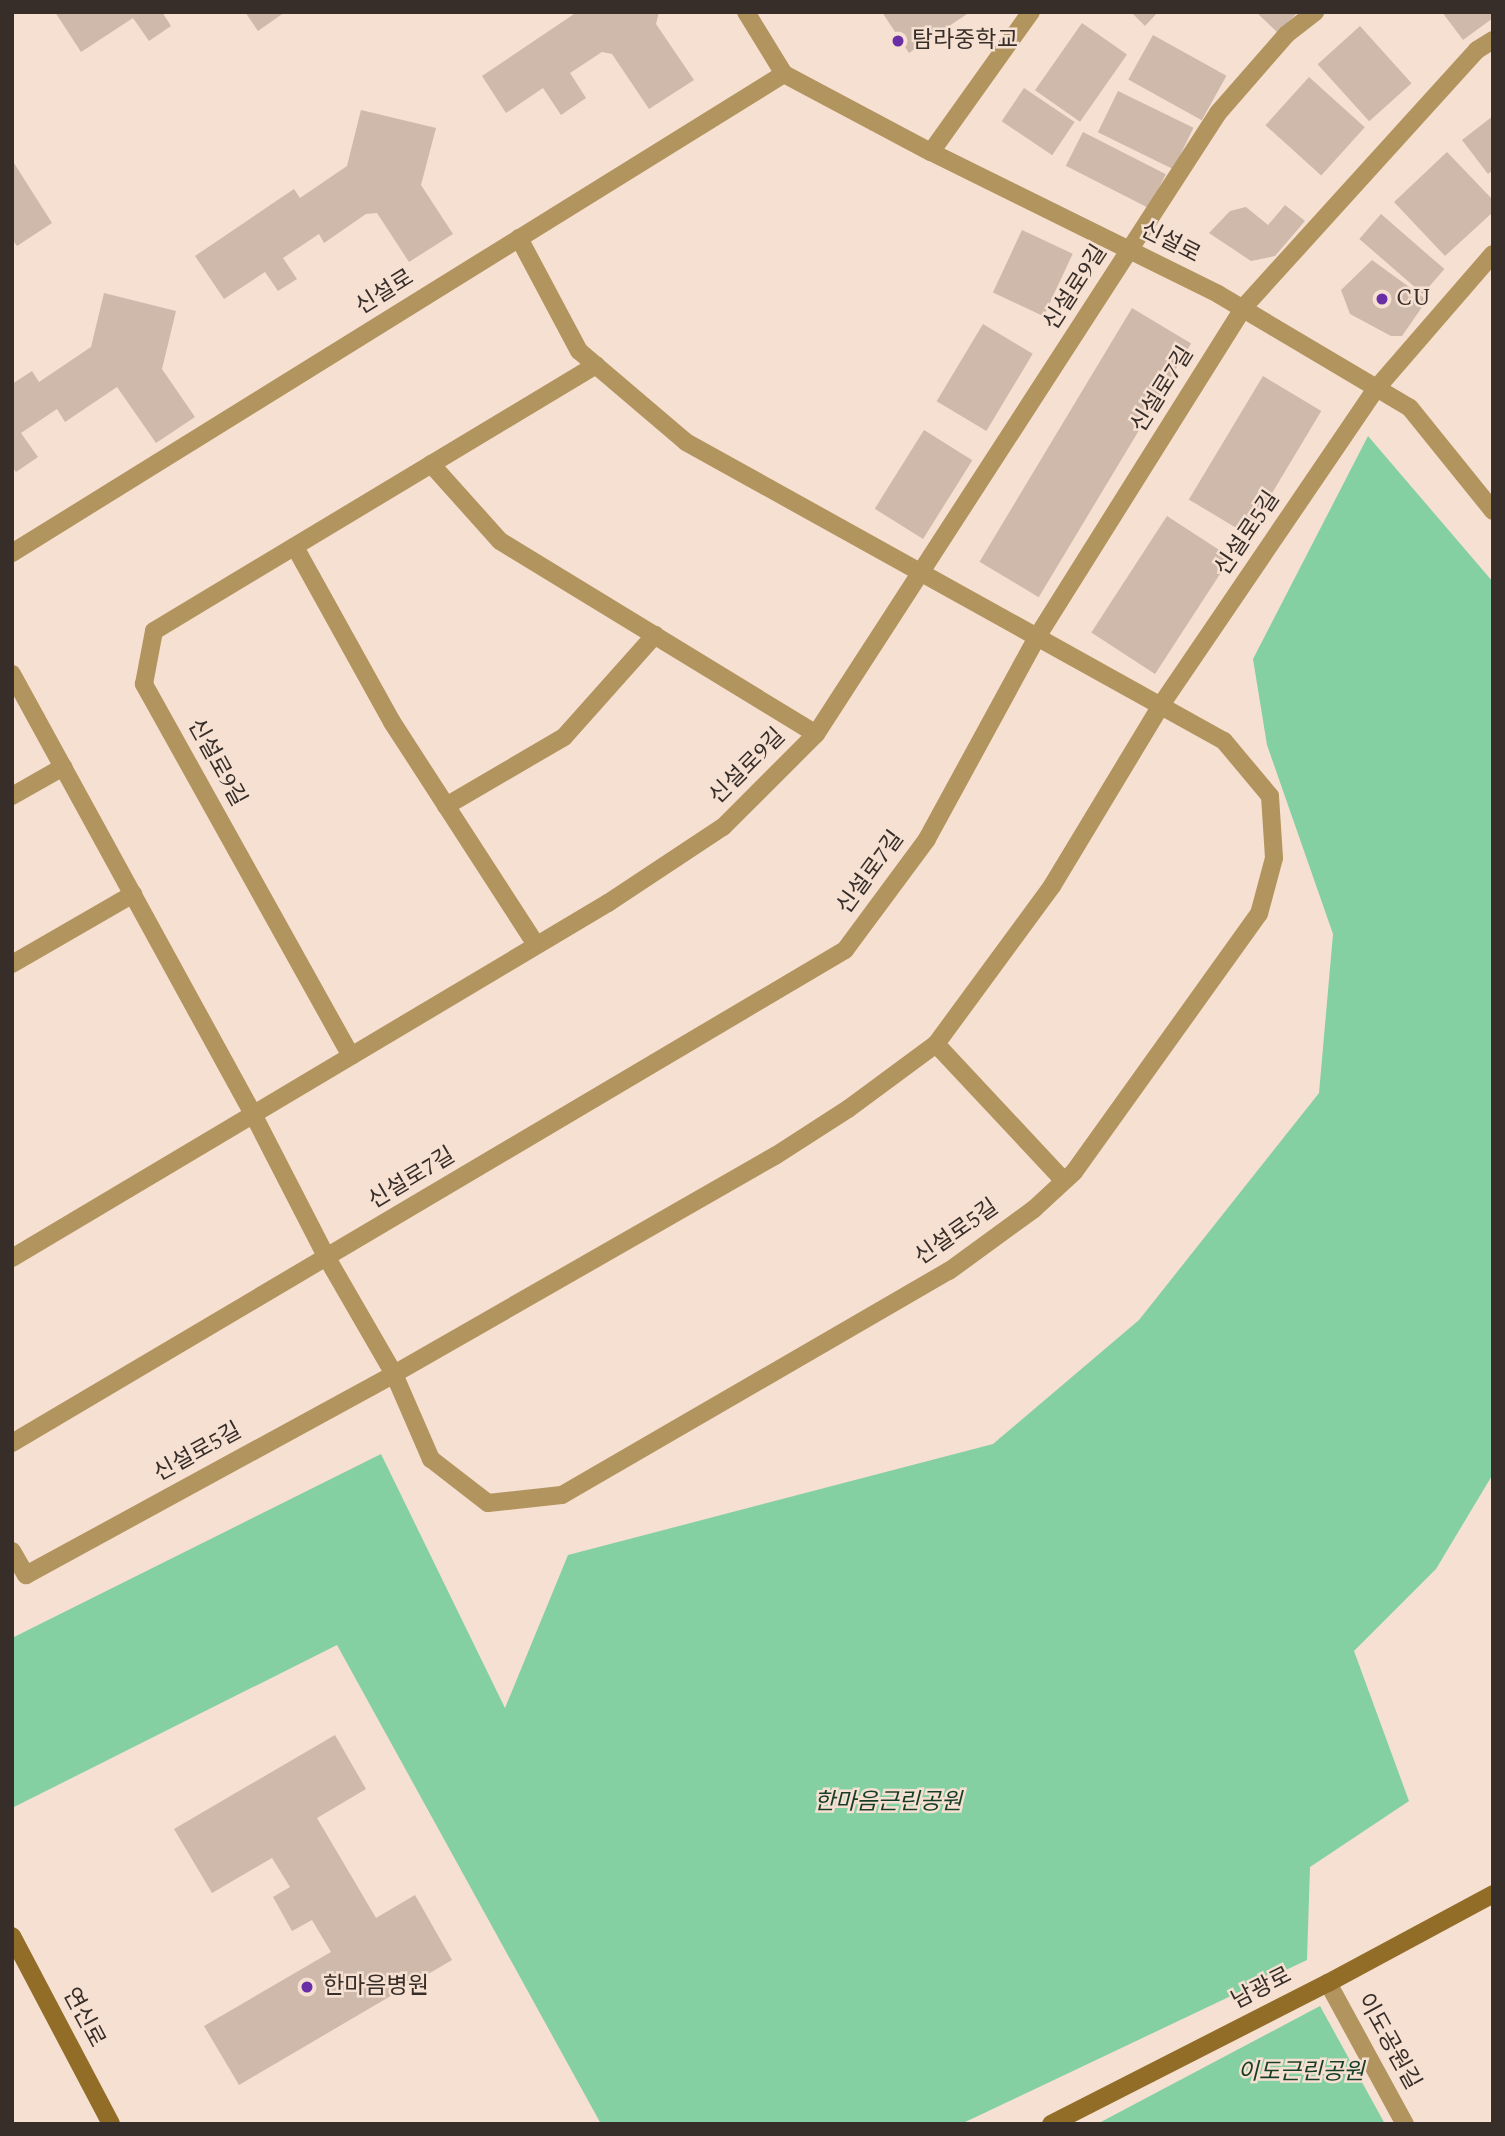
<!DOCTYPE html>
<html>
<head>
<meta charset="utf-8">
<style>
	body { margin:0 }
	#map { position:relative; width:1505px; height:2136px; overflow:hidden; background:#f6e0d2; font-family:Spectral,"Noto Sans KR",serif }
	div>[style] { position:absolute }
	.green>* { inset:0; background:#85d0a2 }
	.building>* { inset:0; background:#ceb9ab; transform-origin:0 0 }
	.minor>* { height:18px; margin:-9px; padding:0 9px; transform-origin:9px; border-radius:9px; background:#b2945e }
	.secondary>* { height:18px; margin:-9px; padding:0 9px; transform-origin:9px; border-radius:9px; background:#916d27 }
	.dots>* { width:19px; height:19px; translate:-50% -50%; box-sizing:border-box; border:4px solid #f6e0d2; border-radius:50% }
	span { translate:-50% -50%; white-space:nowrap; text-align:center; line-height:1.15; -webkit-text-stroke:5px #f6e0d2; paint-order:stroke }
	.poi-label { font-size:23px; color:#372e29 }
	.left { translate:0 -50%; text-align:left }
	.street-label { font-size:23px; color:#372e29 }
	.park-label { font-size:23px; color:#163d27; font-style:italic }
	.frame { position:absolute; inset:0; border:14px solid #372e29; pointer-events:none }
</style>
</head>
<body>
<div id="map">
	<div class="green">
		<i style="clip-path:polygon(1368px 436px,1493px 582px,1493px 1474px,1436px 1569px,1354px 1651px,1409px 1801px,1310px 1867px,1307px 1960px,961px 2124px,601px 2124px,337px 1645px,12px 1808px,12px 1638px,381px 1454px,505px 1708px,568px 1555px,993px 1444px,1139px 1320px,1319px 1093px,1333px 934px,1267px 745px,1253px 659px)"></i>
		<i style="clip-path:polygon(1320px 2006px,1385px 2124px,1097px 2124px)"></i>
	</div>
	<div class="building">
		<i style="clip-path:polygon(55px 12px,162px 12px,171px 26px,149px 41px,133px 18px,81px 52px)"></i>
		<i style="clip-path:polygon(245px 12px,285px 12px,258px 31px)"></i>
		<i style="clip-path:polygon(577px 12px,659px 12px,656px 24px,694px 80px,649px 109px,612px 54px,602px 52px,570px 73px,586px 98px,561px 115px,543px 88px,506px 113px,482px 76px)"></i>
		<i style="clip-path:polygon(882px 12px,970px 12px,909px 53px)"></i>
		<i style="clip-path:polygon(1131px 12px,1158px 12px,1145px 26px)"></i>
		<i style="clip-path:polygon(1256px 12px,1298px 12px,1278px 33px)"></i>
		<i style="clip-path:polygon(1442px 12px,1493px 12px,1493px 18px,1463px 40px)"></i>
		<i style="left:1082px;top:23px;width:55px;height:82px;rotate:35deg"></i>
		<i style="left:1360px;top:26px;width:77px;height:57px;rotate:48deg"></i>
		<i style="left:1153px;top:35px;width:84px;height:51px;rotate:29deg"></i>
		<i style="left:1309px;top:77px;width:75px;height:65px;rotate:42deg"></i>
		<i style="left:1024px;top:88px;width:61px;height:40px;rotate:34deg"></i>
		<i style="left:1118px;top:91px;width:84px;height:46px;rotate:26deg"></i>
		<i style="clip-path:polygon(361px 110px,436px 128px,421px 185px,453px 234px,409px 262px,377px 213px,366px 214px,324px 243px,319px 234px,283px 258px,297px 279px,278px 291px,265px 272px,224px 299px,195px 256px,294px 189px,300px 198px,347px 166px)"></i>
		<i style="clip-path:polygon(1493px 116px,1493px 170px,1488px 174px,1462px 140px)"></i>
		<i style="left:1083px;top:132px;width:93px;height:38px;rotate:27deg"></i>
		<i style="clip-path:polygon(1447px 152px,1493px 200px,1493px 212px,1445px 256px,1394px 202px)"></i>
		<i style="clip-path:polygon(12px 160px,52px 223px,17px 246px,12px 239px)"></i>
		<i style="clip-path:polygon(1285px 205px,1305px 221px,1275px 256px,1251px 261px,1209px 233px,1230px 211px,1246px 207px,1268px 225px)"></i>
		<i style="left:1381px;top:214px;width:84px;height:33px;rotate:41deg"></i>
		<i style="left:1022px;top:230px;width:56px;height:69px;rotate:25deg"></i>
		<i style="clip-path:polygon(1372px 260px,1427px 300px,1402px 336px,1391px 336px,1350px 314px,1341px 290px)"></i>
		<i style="clip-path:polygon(104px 293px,176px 311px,162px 369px,195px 417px,156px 443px,117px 387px,65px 422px,57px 409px,21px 433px,38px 457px,16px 472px,12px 467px,12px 384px,32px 371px,39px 382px,91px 347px)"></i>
		<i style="left:1132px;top:308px;width:69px;height:296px;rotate:31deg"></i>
		<i style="left:983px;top:324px;width:58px;height:90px;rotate:31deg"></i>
		<i style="left:1263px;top:376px;width:68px;height:144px;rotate:31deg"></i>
		<i style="left:924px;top:430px;width:57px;height:93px;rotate:32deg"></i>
		<i style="left:1167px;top:516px;width:76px;height:139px;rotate:33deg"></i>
		<i style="clip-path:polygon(335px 1735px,366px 1789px,317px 1818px,376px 1918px,415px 1895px,452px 1960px,239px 2085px,204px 2026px,331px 1952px,312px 1920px,292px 1931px,273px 1897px,290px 1887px,272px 1858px,212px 1893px,174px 1829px)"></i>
	</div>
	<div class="minor">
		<i style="left:746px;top:12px;width:73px;rotate:58.5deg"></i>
		<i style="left:784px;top:74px;width:166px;rotate:28deg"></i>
		<i style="left:931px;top:152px;width:320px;rotate:26.3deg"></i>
		<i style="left:1218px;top:294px;width:223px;rotate:30.7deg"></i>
		<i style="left:1410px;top:408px;width:132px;rotate:51.1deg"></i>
		<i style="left:931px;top:152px;width:172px;rotate:-54.5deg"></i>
		<i style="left:431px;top:464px;width:103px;rotate:48.1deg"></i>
		<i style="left:500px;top:541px;width:370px;rotate:31.4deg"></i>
		<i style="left:295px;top:547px;width:200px;rotate:61deg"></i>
		<i style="left:392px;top:722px;width:265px;rotate:57.1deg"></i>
		<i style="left:12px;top:553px;width:909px;rotate:-31.82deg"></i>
		<i style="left:12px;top:674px;width:502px;rotate:61.29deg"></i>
		<i style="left:253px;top:1114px;width:162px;rotate:62.8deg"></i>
		<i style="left:327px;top:1258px;width:134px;rotate:60deg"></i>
		<i style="left:394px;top:1374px;width:93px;rotate:66.5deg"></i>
		<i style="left:431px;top:1459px;width:72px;rotate:37.7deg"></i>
		<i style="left:488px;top:1503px;width:74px;rotate:-6.2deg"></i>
		<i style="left:562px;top:1495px;width:447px;rotate:-30.1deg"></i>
		<i style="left:949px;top:1271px;width:105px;rotate:-36.1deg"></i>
		<i style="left:1034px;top:1209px;width:54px;rotate:-42.8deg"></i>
		<i style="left:1074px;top:1172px;width:317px;rotate:-54.4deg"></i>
		<i style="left:1259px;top:914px;width:58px;rotate:-75deg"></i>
		<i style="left:1274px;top:858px;width:62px;rotate:-93.7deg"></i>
		<i style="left:1270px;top:796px;width:72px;rotate:-129.9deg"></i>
		<i style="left:1224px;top:741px;width:616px;rotate:-150.94deg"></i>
		<i style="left:686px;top:442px;width:140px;rotate:-139.6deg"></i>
		<i style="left:579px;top:351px;width:128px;rotate:-118deg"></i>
		<i style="left:12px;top:796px;width:59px;rotate:-29.6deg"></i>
		<i style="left:446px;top:806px;width:137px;rotate:-30.3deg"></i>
		<i style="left:564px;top:737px;width:137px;rotate:-48.3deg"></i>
		<i style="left:12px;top:964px;width:140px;rotate:-30deg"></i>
		<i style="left:936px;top:1044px;width:187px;rotate:46.9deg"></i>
		<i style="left:351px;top:1056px;width:426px;rotate:-119.1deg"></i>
		<i style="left:144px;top:684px;width:54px;rotate:-79.3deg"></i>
		<i style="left:154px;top:631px;width:516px;rotate:-31.04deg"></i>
		<i style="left:12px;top:1258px;width:694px;rotate:-30.78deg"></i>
		<i style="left:608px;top:903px;width:138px;rotate:-33.5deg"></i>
		<i style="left:723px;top:827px;width:132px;rotate:-45deg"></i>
		<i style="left:816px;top:734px;width:740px;rotate:-57.08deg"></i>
		<i style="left:1218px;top:113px;width:105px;rotate:-48.9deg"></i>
		<i style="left:1287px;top:34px;width:36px;rotate:-38deg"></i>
		<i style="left:12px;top:1443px;width:968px;rotate:-30.62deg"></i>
		<i style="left:845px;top:950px;width:138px;rotate:-53.5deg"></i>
		<i style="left:927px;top:839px;width:230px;rotate:-61.4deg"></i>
		<i style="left:1037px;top:637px;width:388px;rotate:-57.9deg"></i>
		<i style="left:1243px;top:308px;width:348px;rotate:-47.8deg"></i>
		<i style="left:1477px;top:50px;width:19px;rotate:-32deg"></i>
		<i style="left:12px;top:1551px;width:28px;rotate:60deg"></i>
		<i style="left:26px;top:1575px;width:419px;rotate:-28.6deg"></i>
		<i style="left:394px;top:1374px;width:439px;rotate:-29.8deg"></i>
		<i style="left:775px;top:1156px;width:87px;rotate:-32.8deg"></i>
		<i style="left:848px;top:1109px;width:109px;rotate:-36.5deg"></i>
		<i style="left:936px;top:1044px;width:196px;rotate:-53.7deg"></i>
		<i style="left:1052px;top:886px;width:211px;rotate:-58.9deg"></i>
		<i style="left:1161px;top:705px;width:381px;rotate:-55.8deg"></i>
		<i style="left:1375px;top:390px;width:180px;rotate:-49.1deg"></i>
		<i style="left:1328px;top:1983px;width:161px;rotate:61.4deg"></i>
	</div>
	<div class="secondary">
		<i style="left:12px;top:1936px;width:212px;rotate:62.2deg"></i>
		<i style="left:1051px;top:2124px;width:311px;rotate:-27deg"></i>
		<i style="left:1328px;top:1983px;width:187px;rotate:-28.3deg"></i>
	</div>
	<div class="dots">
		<i style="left:898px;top:41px;background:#6a2fa6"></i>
		<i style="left:1382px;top:299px;background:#6a2fa6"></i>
		<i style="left:307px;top:1987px;background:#6a2fa6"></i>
	</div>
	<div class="poi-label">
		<span class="left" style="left:912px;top:41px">탐라중학교</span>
		<span class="left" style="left:1396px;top:299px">CU</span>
		<span class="left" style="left:323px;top:1987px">한마음병원</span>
	</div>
	<div class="street-label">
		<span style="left:1170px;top:243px;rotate:27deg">신설로</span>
		<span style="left:1076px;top:288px;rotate:-57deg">신설로9길</span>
		<span style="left:385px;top:293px;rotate:-32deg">신설로</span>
		<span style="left:1163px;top:390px;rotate:-58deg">신설로7길</span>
		<span style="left:1248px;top:534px;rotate:-56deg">신설로5길</span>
		<span style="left:216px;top:763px;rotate:61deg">신설로9길</span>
		<span style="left:748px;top:767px;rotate:-45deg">신설로9길</span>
		<span style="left:871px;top:873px;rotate:-54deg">신설로7길</span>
		<span style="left:412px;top:1179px;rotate:-31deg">신설로7길</span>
		<span style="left:957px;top:1233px;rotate:-35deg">신설로5길</span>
		<span style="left:198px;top:1453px;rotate:-29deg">신설로5길</span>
		<span style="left:1262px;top:1989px;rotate:-27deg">남광로</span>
		<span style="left:83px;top:2018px;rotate:62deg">연신로</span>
		<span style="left:1388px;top:2042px;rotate:61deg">이도공원길</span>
	</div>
	<div class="park-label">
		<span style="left:888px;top:1803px">한마음근린공원</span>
		<span style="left:1301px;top:2073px">이도근린공원</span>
	</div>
	<div class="frame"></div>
</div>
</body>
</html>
